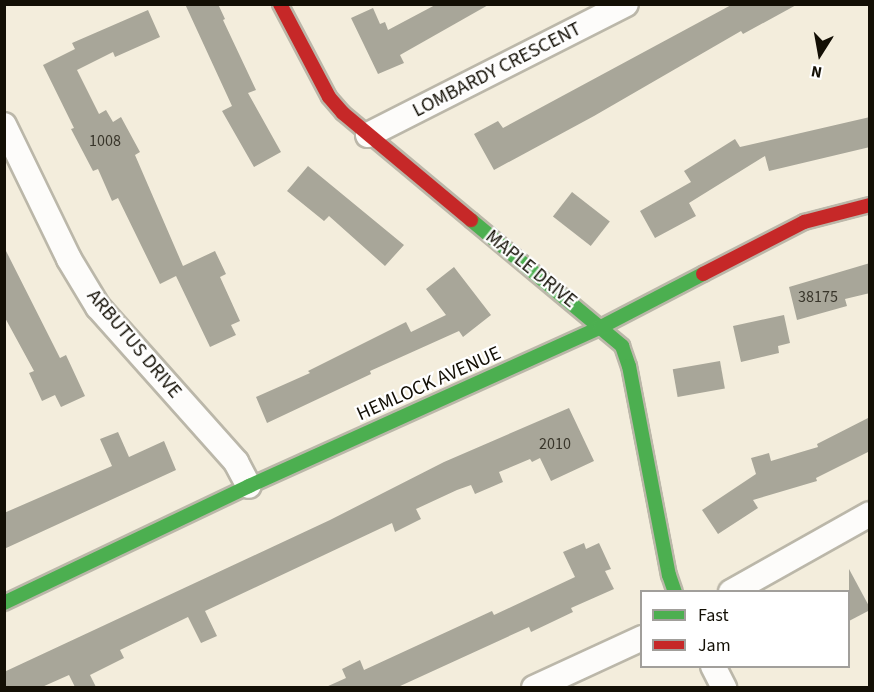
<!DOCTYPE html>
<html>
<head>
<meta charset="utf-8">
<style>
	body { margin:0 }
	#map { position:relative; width:874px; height:692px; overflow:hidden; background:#f3eddc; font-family:"Source Sans 3",sans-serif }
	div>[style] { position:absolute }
	.building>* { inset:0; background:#a8a699; transform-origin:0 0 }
	.roads { filter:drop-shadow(2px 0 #bbb7a9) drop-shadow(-2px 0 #bbb7a9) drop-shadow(0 2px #bbb7a9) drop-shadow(0 -2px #bbb7a9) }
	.street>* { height:24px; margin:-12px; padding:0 12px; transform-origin:12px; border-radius:12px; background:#fdfcfa }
	.fast>* { height:14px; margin:-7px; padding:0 7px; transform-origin:7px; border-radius:7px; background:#4caf50 }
	.jam>* { height:14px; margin:-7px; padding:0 7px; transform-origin:7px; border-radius:7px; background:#c62828 }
	span { translate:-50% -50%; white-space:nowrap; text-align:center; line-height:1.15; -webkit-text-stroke:4.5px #fff; paint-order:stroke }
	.number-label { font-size:16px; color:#38352a }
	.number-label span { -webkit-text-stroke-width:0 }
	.street-label { font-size:20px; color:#130f05 }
	.frame { position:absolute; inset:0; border:6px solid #130f05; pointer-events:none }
	.legend { position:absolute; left:640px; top:590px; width:210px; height:78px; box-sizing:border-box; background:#fff; border:2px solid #a19f9b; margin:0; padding:8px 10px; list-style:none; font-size:18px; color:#130f05 }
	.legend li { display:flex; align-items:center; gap:12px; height:30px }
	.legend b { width:30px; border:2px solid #a19f9b }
	.north { position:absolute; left:790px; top:24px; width:60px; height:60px; -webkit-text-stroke:4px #fff; paint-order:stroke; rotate:191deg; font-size:16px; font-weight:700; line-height:24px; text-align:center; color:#130f05 }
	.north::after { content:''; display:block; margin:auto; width:21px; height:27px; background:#130f05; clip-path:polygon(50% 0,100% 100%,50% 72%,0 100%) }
</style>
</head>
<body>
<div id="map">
	<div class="building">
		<i style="clip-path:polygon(185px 4px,218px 4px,225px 19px,223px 20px,256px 90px,248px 93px,281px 152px,254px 167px,222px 111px,232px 106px)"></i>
		<i style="clip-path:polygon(437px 4px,490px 4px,400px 55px,404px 63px,378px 74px,351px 18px,373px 8px,380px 24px,385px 22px,388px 30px)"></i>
		<i style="clip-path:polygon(733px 4px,798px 4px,743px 34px,741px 31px,594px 116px,494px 170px,474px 134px,498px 121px,503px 128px)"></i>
		<i style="clip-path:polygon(148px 10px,160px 37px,115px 57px,113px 52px,77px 70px,99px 114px,106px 110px,113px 122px,121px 117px,140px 152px,135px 155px,183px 266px,215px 251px,226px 274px,220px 277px,240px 321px,231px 325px,236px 335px,210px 347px,176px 276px,160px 284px,118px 198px,112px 201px,98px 169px,93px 171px,71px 129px,74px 128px,43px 65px,75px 49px,72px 43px)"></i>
		<i style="clip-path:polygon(870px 117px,870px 147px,769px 171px,765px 156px,689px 203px,696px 216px,655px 238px,640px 211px,691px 182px,684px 171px,735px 139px,740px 147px)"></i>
		<i style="clip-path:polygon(308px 166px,404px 245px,385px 266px,329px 216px,324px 221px,287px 191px)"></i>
		<i style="left:572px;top:192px;width:48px;height:31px;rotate:38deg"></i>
		<i style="clip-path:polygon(4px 247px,60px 358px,66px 355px,85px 396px,61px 407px,55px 395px,42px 401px,29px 373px,34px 371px,4px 316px)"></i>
		<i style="clip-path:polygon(870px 263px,870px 293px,845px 299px,847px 306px,797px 320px,789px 287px)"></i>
		<i style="clip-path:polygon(454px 267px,491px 315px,463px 337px,459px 331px,370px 371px,371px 374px,267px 423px,256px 397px,310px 373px,308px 371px,406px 322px,411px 332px,446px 315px,426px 289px)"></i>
		<i style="clip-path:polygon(784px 315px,790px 343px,778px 346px,779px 353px,741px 362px,733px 326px)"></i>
		<i style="left:720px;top:361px;width:28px;height:48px;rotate:80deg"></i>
		<i style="clip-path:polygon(569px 408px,594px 461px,551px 481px,540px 458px,532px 462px,530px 459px,499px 472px,503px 482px,475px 494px,471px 485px,457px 490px,416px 509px,421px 519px,395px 532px,392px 523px,205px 611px,217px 636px,201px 643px,188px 617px,120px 650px,124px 658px,90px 675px,96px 687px,75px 687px,69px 675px,42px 687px,4px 687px,4px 672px,330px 520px,444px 462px)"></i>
		<i style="clip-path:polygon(870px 417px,870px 451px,816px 478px,817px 481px,753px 500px,758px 508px,718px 534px,702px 510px,756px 474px,751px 458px,769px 453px,771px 461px,818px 447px,817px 444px)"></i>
		<i style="clip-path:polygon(118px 432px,129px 457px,164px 441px,176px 470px,4px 549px,4px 513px,112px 466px,100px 439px)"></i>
		<i style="clip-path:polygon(584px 543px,586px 549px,599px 543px,611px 569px,605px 571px,614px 589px,571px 608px,573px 612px,531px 632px,529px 627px,398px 687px,326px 687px,346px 678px,342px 669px,360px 660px,364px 670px,492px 611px,494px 615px,575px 577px,563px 552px)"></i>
		<i style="clip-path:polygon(849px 569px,870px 608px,870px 610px,849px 621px)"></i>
	</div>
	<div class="roads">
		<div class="street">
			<i style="left:4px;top:125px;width:149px;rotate:64.1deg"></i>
			<i style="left:69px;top:259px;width:56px;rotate:58.9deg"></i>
			<i style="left:98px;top:307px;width:208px;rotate:48.3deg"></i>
			<i style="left:236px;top:462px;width:27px;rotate:62deg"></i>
			<i style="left:368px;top:135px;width:289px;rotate:-26.9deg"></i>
			<i style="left:731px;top:592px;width:159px;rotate:-29.3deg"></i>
			<i style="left:713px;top:666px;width:25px;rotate:63deg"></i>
			<i style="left:534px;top:688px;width:119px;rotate:-24.8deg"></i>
		</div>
		<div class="fast">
			<i style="left:471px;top:220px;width:197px;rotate:39.8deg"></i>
			<i style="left:622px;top:346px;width:21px;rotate:71deg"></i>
			<i style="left:629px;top:366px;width:213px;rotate:79.2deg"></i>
			<i style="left:669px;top:575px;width:18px;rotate:71deg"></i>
			<i style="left:4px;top:603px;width:272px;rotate:-25.5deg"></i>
			<i style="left:249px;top:486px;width:386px;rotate:-24.3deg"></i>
			<i style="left:601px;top:327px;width:115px;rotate:-27.5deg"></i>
		</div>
		<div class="jam">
			<i style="left:280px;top:4px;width:105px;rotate:62.2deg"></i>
			<i style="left:329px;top:97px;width:21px;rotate:49deg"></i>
			<i style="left:343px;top:113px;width:167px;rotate:39.9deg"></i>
			<i style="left:703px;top:274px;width:114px;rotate:-27.2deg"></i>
			<i style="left:804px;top:222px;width:68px;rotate:-14.4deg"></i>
		</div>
	</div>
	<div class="number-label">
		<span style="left:105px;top:141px">1008</span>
		<span style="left:818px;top:297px">38175</span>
		<span style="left:555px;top:444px">2010</span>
	</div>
	<div class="street-label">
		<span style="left:497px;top:70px;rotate:-27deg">LOMBARDY CRESCENT</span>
		<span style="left:531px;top:269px;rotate:39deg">MAPLE DRIVE</span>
		<span style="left:134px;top:344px;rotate:50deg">ARBUTUS DRIVE</span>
		<span style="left:429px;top:384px;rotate:-24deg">HEMLOCK AVENUE</span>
	</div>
	<div class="frame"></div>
	<ul class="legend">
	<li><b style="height:8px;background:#4caf50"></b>Fast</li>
	<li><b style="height:8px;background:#c62828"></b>Jam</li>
	</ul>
	<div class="north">N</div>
</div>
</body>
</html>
